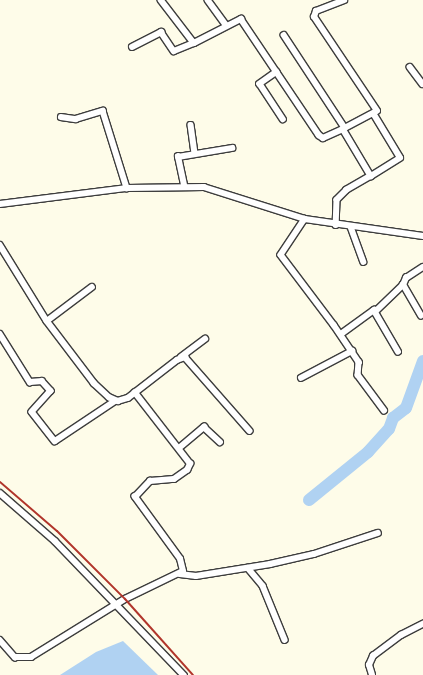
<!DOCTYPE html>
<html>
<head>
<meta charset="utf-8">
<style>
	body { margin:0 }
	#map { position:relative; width:423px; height:675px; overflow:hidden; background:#fefce9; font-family:"PT Serif",serif }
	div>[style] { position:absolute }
	.water>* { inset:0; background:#b0d2f2 }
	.river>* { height:12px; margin:-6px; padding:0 6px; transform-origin:6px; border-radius:6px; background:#b0d2f2 }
	.roads { filter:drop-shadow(1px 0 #3d3d3d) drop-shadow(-1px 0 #3d3d3d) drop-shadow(0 1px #3d3d3d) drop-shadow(0 -1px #3d3d3d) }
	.minor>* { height:5.5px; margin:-2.75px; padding:0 2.75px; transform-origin:2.75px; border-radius:2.75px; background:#fff }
	.rail>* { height:2px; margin:-1px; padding:0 1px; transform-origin:1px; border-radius:1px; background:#b1352b }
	span { translate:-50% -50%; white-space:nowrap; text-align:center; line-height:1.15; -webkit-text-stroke:5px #fff; paint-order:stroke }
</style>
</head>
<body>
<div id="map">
	<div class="water">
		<i style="clip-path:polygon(123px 641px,158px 675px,60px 675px,96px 652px)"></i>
	</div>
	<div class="river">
		<i style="left:309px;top:500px;width:76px;rotate:-39.1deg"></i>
		<i style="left:368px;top:452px;width:31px;rotate:-48deg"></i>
		<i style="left:389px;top:429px;width:12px;rotate:-70deg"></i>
		<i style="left:393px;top:418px;width:16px;rotate:-38deg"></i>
		<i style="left:406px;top:408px;width:50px;rotate:-70.1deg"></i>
	</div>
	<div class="roads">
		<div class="minor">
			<i style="left:161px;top:0;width:54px;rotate:52.5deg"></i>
			<i style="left:194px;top:43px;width:53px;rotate:-27.1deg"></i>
			<i style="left:241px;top:19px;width:140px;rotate:56.1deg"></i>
			<i style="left:319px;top:135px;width:5px;rotate:37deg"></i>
			<i style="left:323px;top:138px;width:22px;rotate:-24deg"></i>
			<i style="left:343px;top:129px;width:55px;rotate:59.2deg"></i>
			<i style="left:371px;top:176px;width:28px;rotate:150deg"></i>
			<i style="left:347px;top:190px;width:14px;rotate:135deg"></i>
			<i style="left:337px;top:200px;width:25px;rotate:92deg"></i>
			<i style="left:208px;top:0;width:31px;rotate:54deg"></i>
			<i style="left:284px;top:35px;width:111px;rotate:56.7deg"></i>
			<i style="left:132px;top:47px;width:33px;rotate:-27deg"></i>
			<i style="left:161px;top:32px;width:23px;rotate:56deg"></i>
			<i style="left:174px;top:51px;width:22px;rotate:-22deg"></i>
			<i style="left:410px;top:67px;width:21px;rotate:53deg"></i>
			<i style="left:277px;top:72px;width:21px;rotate:145deg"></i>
			<i style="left:260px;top:84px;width:42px;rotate:56.7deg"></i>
			<i style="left:61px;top:117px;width:15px;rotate:8deg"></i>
			<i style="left:76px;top:119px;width:28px;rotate:-17deg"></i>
			<i style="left:103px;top:111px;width:81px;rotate:72.7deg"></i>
			<i style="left:191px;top:125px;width:28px;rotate:82deg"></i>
			<i style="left:343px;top:129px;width:38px;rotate:-28deg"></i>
			<i style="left:377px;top:111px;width:113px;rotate:-123.8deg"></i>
			<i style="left:314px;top:17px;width:6px;rotate:-72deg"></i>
			<i style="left:316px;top:11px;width:30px;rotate:-21deg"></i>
			<i style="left:371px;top:176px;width:34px;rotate:-32deg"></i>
			<i style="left:400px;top:158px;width:50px;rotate:-121.2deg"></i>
			<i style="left:184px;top:185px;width:29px;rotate:-102deg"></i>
			<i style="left:178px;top:157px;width:55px;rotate:-9.5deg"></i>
			<i style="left:0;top:204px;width:128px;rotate:-7.2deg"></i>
			<i style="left:127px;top:188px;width:77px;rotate:-0.7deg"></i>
			<i style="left:204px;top:187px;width:106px;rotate:17.6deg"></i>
			<i style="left:305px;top:219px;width:119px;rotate:8.2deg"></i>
			<i style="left:305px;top:219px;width:43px;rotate:123.7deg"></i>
			<i style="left:281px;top:255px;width:88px;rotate:52.9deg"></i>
			<i style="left:334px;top:325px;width:45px;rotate:56deg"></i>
			<i style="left:359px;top:362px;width:13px;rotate:94deg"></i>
			<i style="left:358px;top:375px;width:44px;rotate:53.4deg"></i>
			<i style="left:351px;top:227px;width:37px;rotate:70deg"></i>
			<i style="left:0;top:245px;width:89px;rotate:58.3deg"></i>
			<i style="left:47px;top:321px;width:78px;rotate:52.8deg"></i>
			<i style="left:94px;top:383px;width:21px;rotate:43deg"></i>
			<i style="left:109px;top:397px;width:10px;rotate:24deg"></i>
			<i style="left:118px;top:401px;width:10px;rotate:-17deg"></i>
			<i style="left:128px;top:398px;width:62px;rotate:-37.8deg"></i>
			<i style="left:177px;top:360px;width:9px;rotate:-21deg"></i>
			<i style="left:185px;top:357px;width:98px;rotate:48.7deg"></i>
			<i style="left:376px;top:311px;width:37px;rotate:-44deg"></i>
			<i style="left:421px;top:316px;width:36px;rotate:-120deg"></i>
			<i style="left:403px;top:285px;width:8px;rotate:-67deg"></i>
			<i style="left:406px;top:278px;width:20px;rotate:-33deg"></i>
			<i style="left:47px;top:321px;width:56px;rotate:-37.1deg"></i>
			<i style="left:0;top:334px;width:57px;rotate:58deg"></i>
			<i style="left:30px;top:382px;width:12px;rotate:-5deg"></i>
			<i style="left:42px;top:381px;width:13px;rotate:48deg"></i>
			<i style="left:51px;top:391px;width:28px;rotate:132deg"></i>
			<i style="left:32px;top:412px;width:37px;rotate:52deg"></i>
			<i style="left:55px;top:441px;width:72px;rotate:-33.7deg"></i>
			<i style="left:341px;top:334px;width:41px;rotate:-36deg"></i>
			<i style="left:374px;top:310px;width:48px;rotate:59.7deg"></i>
			<i style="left:181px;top:357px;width:30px;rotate:-37deg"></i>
			<i style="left:301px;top:378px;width:58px;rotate:-27.9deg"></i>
			<i style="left:179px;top:448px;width:33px;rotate:-40deg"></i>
			<i style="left:204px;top:427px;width:22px;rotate:43deg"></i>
			<i style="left:0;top:493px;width:73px;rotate:41.1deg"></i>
			<i style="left:55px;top:541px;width:186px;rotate:46.1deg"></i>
			<i style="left:248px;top:568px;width:23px;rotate:50deg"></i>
			<i style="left:263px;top:586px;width:58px;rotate:67.8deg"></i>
			<i style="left:180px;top:574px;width:16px;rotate:7deg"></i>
			<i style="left:196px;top:576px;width:75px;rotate:-9.2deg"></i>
			<i style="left:270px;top:564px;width:45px;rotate:-12.8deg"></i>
			<i style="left:314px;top:554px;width:67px;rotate:-18.2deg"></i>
			<i style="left:0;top:640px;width:23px;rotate:49deg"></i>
			<i style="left:15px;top:657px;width:16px"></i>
			<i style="left:31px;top:657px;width:110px;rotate:-31.7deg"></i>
			<i style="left:125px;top:599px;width:64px;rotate:-25.8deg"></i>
			<i style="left:183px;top:571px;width:12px;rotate:-104deg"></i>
			<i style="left:180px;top:559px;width:77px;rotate:-126deg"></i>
			<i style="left:135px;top:497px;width:22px;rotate:-47deg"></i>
			<i style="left:150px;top:481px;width:24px;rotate:-5deg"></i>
			<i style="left:174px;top:479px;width:16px;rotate:-35deg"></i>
			<i style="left:187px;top:470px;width:7px;rotate:-63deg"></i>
			<i style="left:190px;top:464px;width:90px;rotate:-127.8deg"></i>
			<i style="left:372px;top:675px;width:10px;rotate:-107deg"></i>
			<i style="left:369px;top:665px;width:10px;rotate:-66deg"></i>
			<i style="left:373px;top:656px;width:35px;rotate:-37deg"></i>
			<i style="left:401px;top:635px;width:25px;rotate:-27deg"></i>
		</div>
	</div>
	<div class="rail">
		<i style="left:0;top:482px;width:75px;rotate:40.7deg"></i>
		<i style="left:57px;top:531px;width:96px;rotate:45deg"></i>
		<i style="left:125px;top:599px;width:102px;rotate:48.2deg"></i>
	</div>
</div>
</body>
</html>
